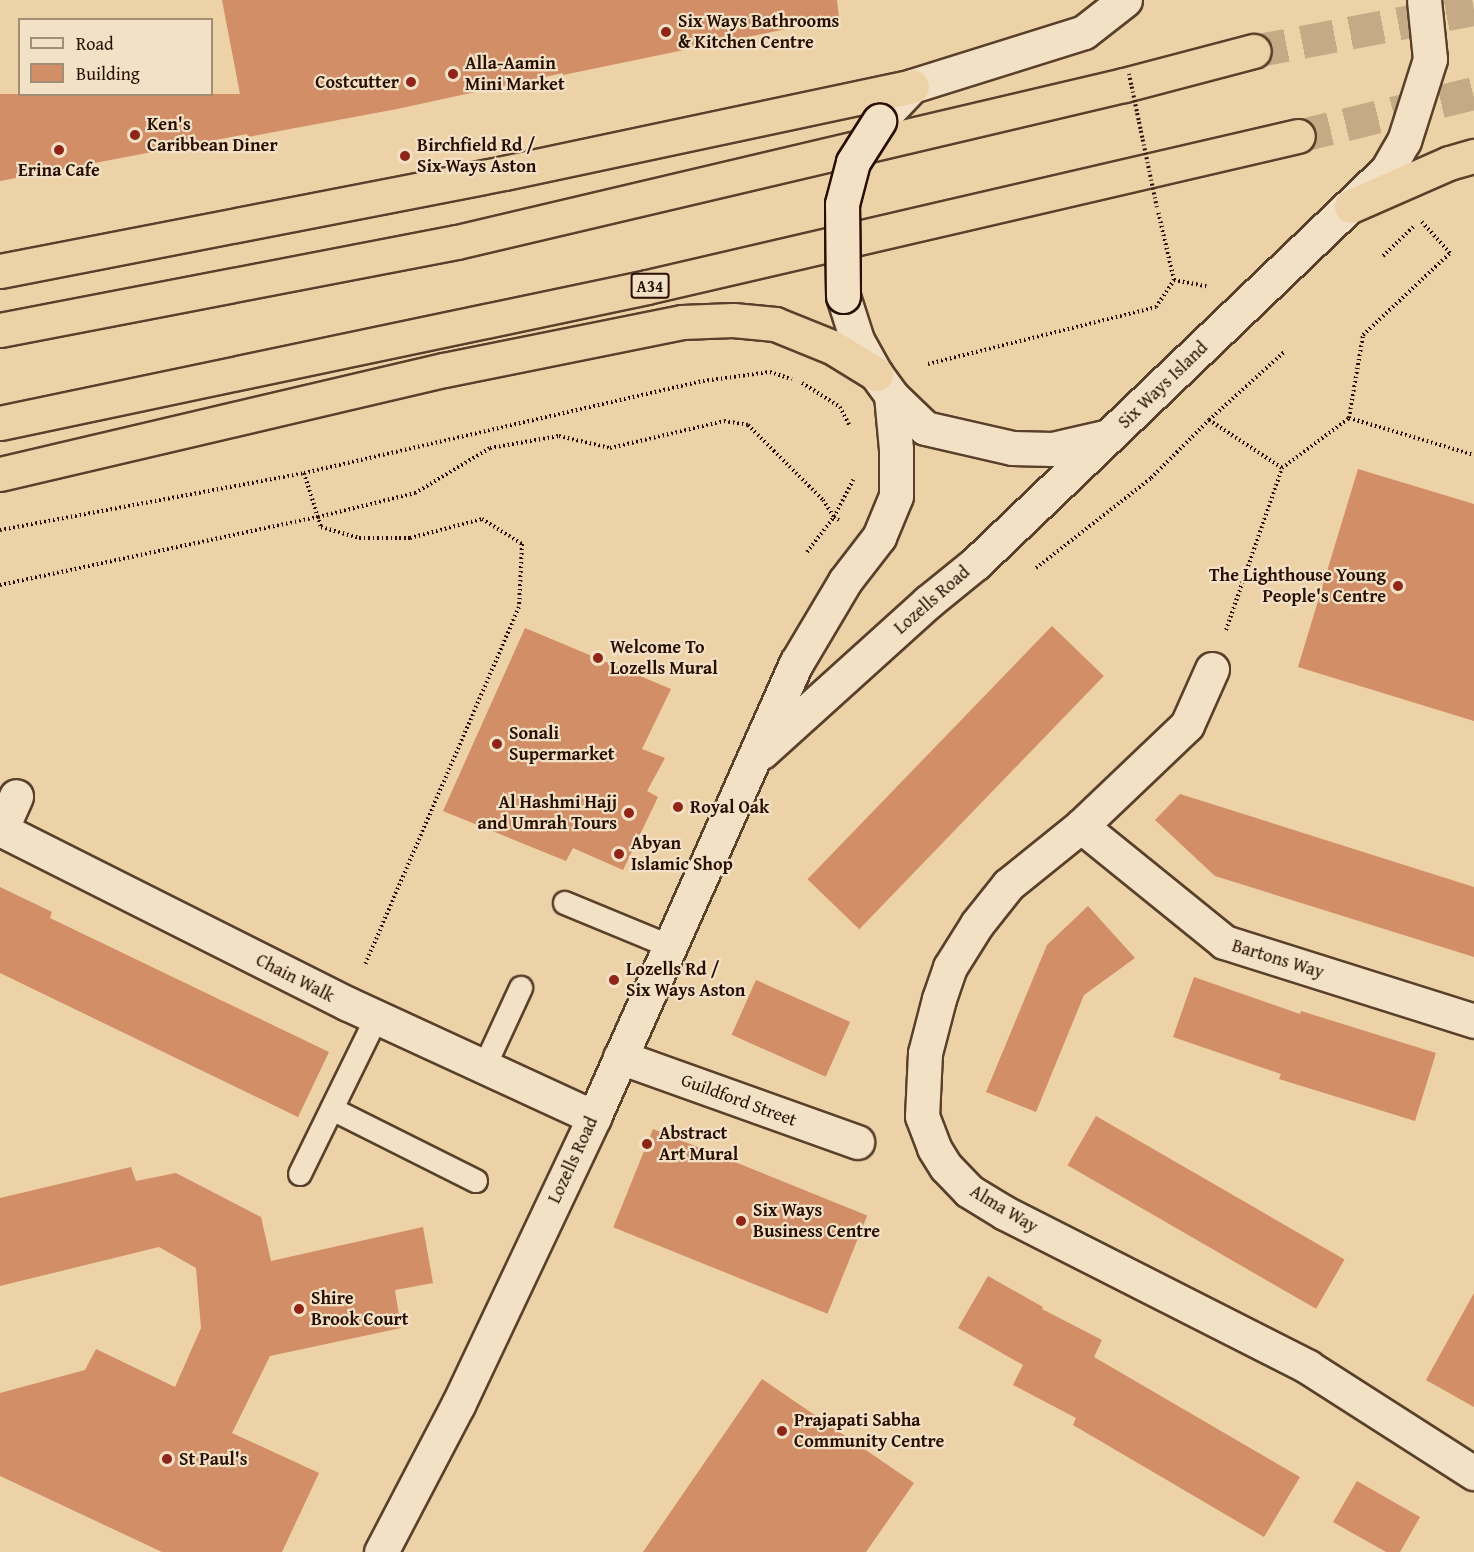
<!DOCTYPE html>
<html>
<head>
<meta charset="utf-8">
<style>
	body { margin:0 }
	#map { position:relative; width:1474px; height:1552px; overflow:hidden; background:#edd1a7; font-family:"Gentium Book Plus",serif }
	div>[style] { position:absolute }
	.building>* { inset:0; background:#d28e66; transform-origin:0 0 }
	.trunk-tunnel>* { height:33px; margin-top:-16.5px; transform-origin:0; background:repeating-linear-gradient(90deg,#c6aa86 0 33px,transparent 0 49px) }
	.path>* { height:4px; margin-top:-2px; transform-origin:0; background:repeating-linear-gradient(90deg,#290f00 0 1.5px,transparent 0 4.5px) }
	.roads { filter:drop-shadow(2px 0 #5a402a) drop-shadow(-2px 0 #5a402a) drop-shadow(0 2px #5a402a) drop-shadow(0 -2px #5a402a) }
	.service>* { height:22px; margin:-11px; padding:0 11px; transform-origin:11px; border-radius:11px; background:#f3e1c6 }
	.minor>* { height:33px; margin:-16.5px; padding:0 16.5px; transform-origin:16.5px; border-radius:16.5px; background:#f3e1c6 }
	.secondary>* { height:33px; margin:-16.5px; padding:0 16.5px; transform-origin:16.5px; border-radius:16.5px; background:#f3e1c6 }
	.trunk>* { height:33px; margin:-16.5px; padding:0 16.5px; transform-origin:16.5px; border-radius:16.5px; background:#edd1a7 }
	.path-bridge>* { height:4px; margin-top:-2px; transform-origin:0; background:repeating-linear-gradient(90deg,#290f00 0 1.5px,transparent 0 4.5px) }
	.bridges { filter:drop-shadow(2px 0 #290f00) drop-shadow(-2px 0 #290f00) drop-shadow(0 2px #290f00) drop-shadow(0 -2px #290f00) }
	.secondary-bridge>* { height:33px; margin:-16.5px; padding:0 16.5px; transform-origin:16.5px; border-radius:16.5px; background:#f3e1c6 }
	.dots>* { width:16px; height:16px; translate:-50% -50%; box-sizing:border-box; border:3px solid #f3e1c6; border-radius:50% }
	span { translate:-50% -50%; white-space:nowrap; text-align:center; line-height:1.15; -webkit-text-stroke:4.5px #f3e1c6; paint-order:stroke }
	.shield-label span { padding:2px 4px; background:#f3e1c6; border:2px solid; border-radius:4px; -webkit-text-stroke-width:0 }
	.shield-label { font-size:16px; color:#290f00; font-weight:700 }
	.poi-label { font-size:18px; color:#290f00; font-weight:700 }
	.left { translate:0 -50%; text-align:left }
	.right { translate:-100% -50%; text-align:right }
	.street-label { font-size:18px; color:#290f00 }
	.legend { position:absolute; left:18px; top:18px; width:195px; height:78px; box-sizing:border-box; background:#f3e1c6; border:2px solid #a28d77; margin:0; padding:8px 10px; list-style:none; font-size:18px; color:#290f00 }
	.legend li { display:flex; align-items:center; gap:12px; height:30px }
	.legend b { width:30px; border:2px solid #a28d77 }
</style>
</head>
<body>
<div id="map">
	<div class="building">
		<i style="clip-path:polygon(222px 0,837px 0,839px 18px,563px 75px,563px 73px,397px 109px,248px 137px,247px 134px,0 181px,0 94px,240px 94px)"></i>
		<i style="clip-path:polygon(1358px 469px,1474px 504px,1474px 721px,1298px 667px)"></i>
		<i style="left:1052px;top:626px;width:72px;height:352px;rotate:44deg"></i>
		<i style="clip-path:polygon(525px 628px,671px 689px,642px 749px,665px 758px,647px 791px,658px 797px,623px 870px,573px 848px,566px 861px,443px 811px)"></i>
		<i style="clip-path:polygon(1180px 794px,1474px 887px,1474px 957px,1215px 876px,1155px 820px)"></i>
		<i style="clip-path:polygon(0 887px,52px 912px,50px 918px,329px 1052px,298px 1117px,0 973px)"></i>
		<i style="clip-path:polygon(1088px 906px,1135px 958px,1084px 995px,1036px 1112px,986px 1092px,1047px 945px)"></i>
		<i style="clip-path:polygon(1194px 977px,1300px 1014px,1301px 1011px,1436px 1053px,1415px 1121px,1279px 1079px,1281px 1074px,1173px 1037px)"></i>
		<i style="left:756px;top:980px;width:103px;height:60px;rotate:24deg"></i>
		<i style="left:1096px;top:1116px;width:287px;height:57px;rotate:30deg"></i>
		<i style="left:653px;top:1129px;width:231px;height:106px;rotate:22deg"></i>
		<i style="clip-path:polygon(131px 1167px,136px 1181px,176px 1173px,261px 1217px,271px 1261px,423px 1227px,433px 1283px,395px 1290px,401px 1328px,270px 1356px,232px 1433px,319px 1473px,282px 1552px,162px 1552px,0 1476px,0 1393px,85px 1370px,96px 1349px,175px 1387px,201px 1328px,196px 1268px,159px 1247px,0 1286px,0 1198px)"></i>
		<i style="clip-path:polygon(988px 1276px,1043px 1307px,1042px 1309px,1102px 1340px,1094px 1357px,1300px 1477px,1264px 1537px,1073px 1425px,1076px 1418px,1013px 1385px,1023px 1365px,958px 1328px)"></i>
		<i style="clip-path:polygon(1474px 1293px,1474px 1407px,1426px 1380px)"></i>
		<i style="clip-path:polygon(762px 1379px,914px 1483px,866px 1552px,643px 1552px)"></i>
		<i style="clip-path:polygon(1357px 1481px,1420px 1517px,1400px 1552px,1386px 1552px,1333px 1522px)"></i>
	</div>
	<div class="trunk-tunnel">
		<i style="left:1254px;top:51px;width:224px;rotate:-10.8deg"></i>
		<i style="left:1298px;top:136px;width:181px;rotate:-13.7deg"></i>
	</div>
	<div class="path">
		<i style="left:1383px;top:256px;width:42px;rotate:-44deg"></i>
		<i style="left:1174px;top:280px;width:33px;rotate:11deg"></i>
		<i style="left:928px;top:364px;width:235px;rotate:-14deg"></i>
		<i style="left:1156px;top:307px;width:32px;rotate:-56deg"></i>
		<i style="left:1174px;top:280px;width:71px;rotate:-103.1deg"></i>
		<i style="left:802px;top:383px;width:45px;rotate:32.3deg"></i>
		<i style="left:840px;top:407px;width:22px;rotate:63deg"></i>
		<i style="left:1349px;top:418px;width:130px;rotate:16.5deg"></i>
		<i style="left:1209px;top:420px;width:87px;rotate:33.3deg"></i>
		<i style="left:304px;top:473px;width:57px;rotate:72.5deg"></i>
		<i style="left:321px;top:527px;width:40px;rotate:16deg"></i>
		<i style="left:359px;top:538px;width:51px"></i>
		<i style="left:410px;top:538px;width:74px;rotate:-14.8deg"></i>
		<i style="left:482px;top:519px;width:47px;rotate:32deg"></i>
		<i style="left:522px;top:544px;width:63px;rotate:92.7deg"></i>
		<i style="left:519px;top:607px;width:390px;rotate:113.3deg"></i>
		<i style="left:0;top:530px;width:309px;rotate:-10.6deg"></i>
		<i style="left:304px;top:473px;width:409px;rotate:-13deg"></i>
		<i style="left:703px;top:381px;width:68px;rotate:-7.7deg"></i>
		<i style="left:770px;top:372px;width:23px;rotate:18deg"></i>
		<i style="left:807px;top:552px;width:44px;rotate:-52.4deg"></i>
		<i style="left:834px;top:517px;width:42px;rotate:-62.8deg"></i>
		<i style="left:1036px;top:568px;width:146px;rotate:-38deg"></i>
		<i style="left:1151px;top:478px;width:82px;rotate:-45deg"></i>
		<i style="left:1209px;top:420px;width:101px;rotate:-42.2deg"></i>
		<i style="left:0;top:585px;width:325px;rotate:-12.1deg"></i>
		<i style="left:318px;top:517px;width:100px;rotate:-13.9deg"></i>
		<i style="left:415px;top:493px;width:87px;rotate:-31deg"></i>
		<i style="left:490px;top:448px;width:70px;rotate:-9.9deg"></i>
		<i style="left:559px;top:436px;width:52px;rotate:13.2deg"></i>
		<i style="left:610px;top:448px;width:117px;rotate:-13.3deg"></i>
		<i style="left:724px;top:421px;width:24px;rotate:9deg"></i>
		<i style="left:748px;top:425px;width:106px;rotate:45deg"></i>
		<i style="left:823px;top:500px;width:20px;rotate:57deg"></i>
		<i style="left:834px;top:517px;width:6px;rotate:31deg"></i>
		<i style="left:1226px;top:630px;width:171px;rotate:-70.9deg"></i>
		<i style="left:1282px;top:468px;width:84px;rotate:-36.7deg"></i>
		<i style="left:1349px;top:418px;width:84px;rotate:-80.4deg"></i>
		<i style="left:1363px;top:335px;width:120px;rotate:-43.3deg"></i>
		<i style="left:1450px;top:253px;width:42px;rotate:-132.1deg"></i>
	</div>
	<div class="roads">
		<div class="service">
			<i style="left:565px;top:903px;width:113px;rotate:22.5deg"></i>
			<i style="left:485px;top:1066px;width:86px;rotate:-65.2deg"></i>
			<i style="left:332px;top:1109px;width:161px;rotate:26.6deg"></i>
			<i style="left:300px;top:1174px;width:175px;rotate:-63.9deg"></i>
		</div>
		<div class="minor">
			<i style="left:1212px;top:669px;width:61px;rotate:114.1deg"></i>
			<i style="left:1187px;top:725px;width:146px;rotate:136.4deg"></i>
			<i style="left:1081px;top:826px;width:94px;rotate:141.1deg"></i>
			<i style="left:1008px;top:885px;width:50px;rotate:128.5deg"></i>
			<i style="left:977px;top:924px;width:51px;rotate:122.1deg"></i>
			<i style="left:950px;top:967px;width:34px;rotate:109deg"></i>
			<i style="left:939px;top:999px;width:56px;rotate:104.5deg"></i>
			<i style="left:925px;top:1053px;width:63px;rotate:92.7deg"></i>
			<i style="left:922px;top:1116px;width:34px;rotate:69deg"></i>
			<i style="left:934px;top:1148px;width:22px;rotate:58deg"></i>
			<i style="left:946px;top:1167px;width:33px;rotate:46deg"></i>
			<i style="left:969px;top:1191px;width:42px;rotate:31.4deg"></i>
			<i style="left:1005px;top:1213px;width:340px;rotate:26.9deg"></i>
			<i style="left:1308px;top:1367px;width:197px;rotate:32.6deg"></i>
			<i style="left:1081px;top:826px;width:184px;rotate:39deg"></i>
			<i style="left:1224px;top:942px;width:262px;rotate:17.5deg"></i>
			<i style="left:0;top:829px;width:390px;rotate:26.7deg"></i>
			<i style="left:348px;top:1004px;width:271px;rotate:24.7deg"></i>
			<i style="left:1px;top:830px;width:37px;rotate:-66deg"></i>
			<i style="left:620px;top:1057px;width:252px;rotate:19.7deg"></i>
		</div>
		<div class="secondary">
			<i style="left:879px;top:121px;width:48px;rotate:-46.7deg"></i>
			<i style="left:912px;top:86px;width:180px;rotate:-17.4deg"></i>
			<i style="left:1084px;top:32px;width:52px;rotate:-38deg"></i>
			<i style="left:843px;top:296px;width:46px;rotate:72.3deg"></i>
			<i style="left:857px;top:340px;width:39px;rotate:61deg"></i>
			<i style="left:876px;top:374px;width:26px;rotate:54deg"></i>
			<i style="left:891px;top:395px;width:47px;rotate:44.1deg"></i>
			<i style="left:925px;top:428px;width:89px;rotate:12.9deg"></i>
			<i style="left:1012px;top:448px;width:40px;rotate:1.4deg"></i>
			<i style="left:1052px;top:449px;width:58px;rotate:-12.8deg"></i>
			<i style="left:762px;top:752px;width:224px;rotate:-42.1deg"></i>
			<i style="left:928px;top:602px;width:62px;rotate:-39.1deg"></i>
			<i style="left:976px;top:563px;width:569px;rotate:-43.72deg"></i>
			<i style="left:1387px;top:170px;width:34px;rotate:-60deg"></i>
			<i style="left:1404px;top:141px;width:86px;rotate:-72.4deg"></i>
			<i style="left:1430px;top:59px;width:59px;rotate:-95.8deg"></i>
			<i style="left:381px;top:1552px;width:166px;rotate:-62.4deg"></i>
			<i style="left:458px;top:1405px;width:318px;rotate:-64.7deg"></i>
			<i style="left:594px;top:1117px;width:498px;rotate:-66deg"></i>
			<i style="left:797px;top:662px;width:94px;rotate:-59.3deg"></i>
			<i style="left:845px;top:581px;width:56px;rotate:-52.3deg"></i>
			<i style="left:879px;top:537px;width:44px;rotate:-67.5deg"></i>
			<i style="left:896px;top:496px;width:47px;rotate:-90deg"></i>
			<i style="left:896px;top:449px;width:54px;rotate:-95.3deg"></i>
		</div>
		<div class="trunk">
			<i style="left:1351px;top:206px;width:107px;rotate:-23.7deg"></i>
			<i style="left:1449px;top:163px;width:26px;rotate:-16deg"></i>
			<i style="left:0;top:271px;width:513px;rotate:-11deg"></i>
			<i style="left:504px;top:173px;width:417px;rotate:-12deg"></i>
			<i style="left:0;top:330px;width:465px;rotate:-10.9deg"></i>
			<i style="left:457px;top:242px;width:685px;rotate:-13.25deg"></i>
			<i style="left:1124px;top:85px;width:134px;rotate:-14.7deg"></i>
			<i style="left:0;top:423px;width:661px;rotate:-11.87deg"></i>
			<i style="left:647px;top:287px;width:668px;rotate:-13.06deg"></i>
			<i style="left:0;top:474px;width:456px;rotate:-13.2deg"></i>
			<i style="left:444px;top:370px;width:243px;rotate:-11.4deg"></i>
			<i style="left:682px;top:322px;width:51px;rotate:-2.2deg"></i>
			<i style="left:733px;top:320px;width:42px;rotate:5.4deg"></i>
			<i style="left:775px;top:324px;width:61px;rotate:22deg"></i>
			<i style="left:832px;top:347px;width:52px;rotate:31.5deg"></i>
		</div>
	</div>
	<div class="path-bridge">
		<i style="left:1129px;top:74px;width:137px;rotate:78.2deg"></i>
	</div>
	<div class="bridges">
		<div class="secondary-bridge">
			<i style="left:843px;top:296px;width:92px;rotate:-90.6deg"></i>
			<i style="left:842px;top:204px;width:43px;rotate:-75.3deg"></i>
			<i style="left:853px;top:162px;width:49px;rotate:-57.6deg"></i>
		</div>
	</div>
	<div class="dots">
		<i style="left:666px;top:32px;background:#8f2418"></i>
		<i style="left:453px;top:74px;background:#8f2418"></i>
		<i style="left:411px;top:82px;background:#8f2418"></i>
		<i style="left:135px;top:135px;background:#8f2418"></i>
		<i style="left:59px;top:150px;background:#8f2418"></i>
		<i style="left:405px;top:156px;background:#8f2418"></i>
		<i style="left:1398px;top:586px;background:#8f2418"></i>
		<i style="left:598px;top:658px;background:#8f2418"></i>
		<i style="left:497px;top:744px;background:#8f2418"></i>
		<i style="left:678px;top:807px;background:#8f2418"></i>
		<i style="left:629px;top:813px;background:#8f2418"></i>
		<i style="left:619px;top:854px;background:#8f2418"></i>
		<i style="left:614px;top:980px;background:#8f2418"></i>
		<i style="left:647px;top:1144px;background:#8f2418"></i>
		<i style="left:741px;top:1221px;background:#8f2418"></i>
		<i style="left:299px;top:1309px;background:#8f2418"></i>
		<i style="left:782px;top:1431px;background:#8f2418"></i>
		<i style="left:167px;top:1459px;background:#8f2418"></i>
	</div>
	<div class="shield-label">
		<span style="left:650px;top:286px">A34</span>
	</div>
	<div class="poi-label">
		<span class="left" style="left:678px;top:32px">Six Ways Bathrooms<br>&amp; Kitchen Centre</span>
		<span class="left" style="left:465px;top:74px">Alla-Aamin<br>Mini Market</span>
		<span class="right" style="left:399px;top:82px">Costcutter</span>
		<span class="left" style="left:147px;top:135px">Ken's<br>Caribbean Diner</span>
		<span class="left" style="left:417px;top:156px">Birchfield Rd /<br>Six Ways Aston</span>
		<span style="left:59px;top:170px">Erina Cafe</span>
		<span class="right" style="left:1386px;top:586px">The Lighthouse Young<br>People's Centre</span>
		<span class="left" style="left:610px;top:658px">Welcome To<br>Lozells Mural</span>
		<span class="left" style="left:509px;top:744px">Sonali<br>Supermarket</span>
		<span class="right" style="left:617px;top:813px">Al Hashmi Hajj<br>and Umrah Tours</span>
		<span class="left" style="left:690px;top:807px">Royal Oak</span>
		<span class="left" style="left:631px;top:854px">Abyan<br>Islamic Shop</span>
		<span class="left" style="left:626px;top:980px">Lozells Rd /<br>Six Ways Aston</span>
		<span class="left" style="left:659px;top:1144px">Abstract<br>Art Mural</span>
		<span class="left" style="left:753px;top:1221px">Six Ways<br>Business Centre</span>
		<span class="left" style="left:311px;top:1309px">Shire<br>Brook Court</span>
		<span class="left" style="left:794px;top:1431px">Prajapati Sabha<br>Community Centre</span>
		<span class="left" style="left:179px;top:1459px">St Paul's</span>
	</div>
	<div class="street-label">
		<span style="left:1163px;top:385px;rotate:-44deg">Six Ways Island</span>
		<span style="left:932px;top:600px;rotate:-41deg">Lozells Road</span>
		<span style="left:1278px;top:959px;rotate:17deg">Bartons Way</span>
		<span style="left:295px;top:978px;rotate:27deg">Chain Walk</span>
		<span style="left:739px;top:1100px;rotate:20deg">Guildford Street</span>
		<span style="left:573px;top:1160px;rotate:-65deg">Lozells Road</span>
		<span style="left:1004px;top:1209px;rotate:31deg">Alma Way</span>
	</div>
	<ul class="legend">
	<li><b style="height:8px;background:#f3e1c6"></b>Road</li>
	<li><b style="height:16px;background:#d28e66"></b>Building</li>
	</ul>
</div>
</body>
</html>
